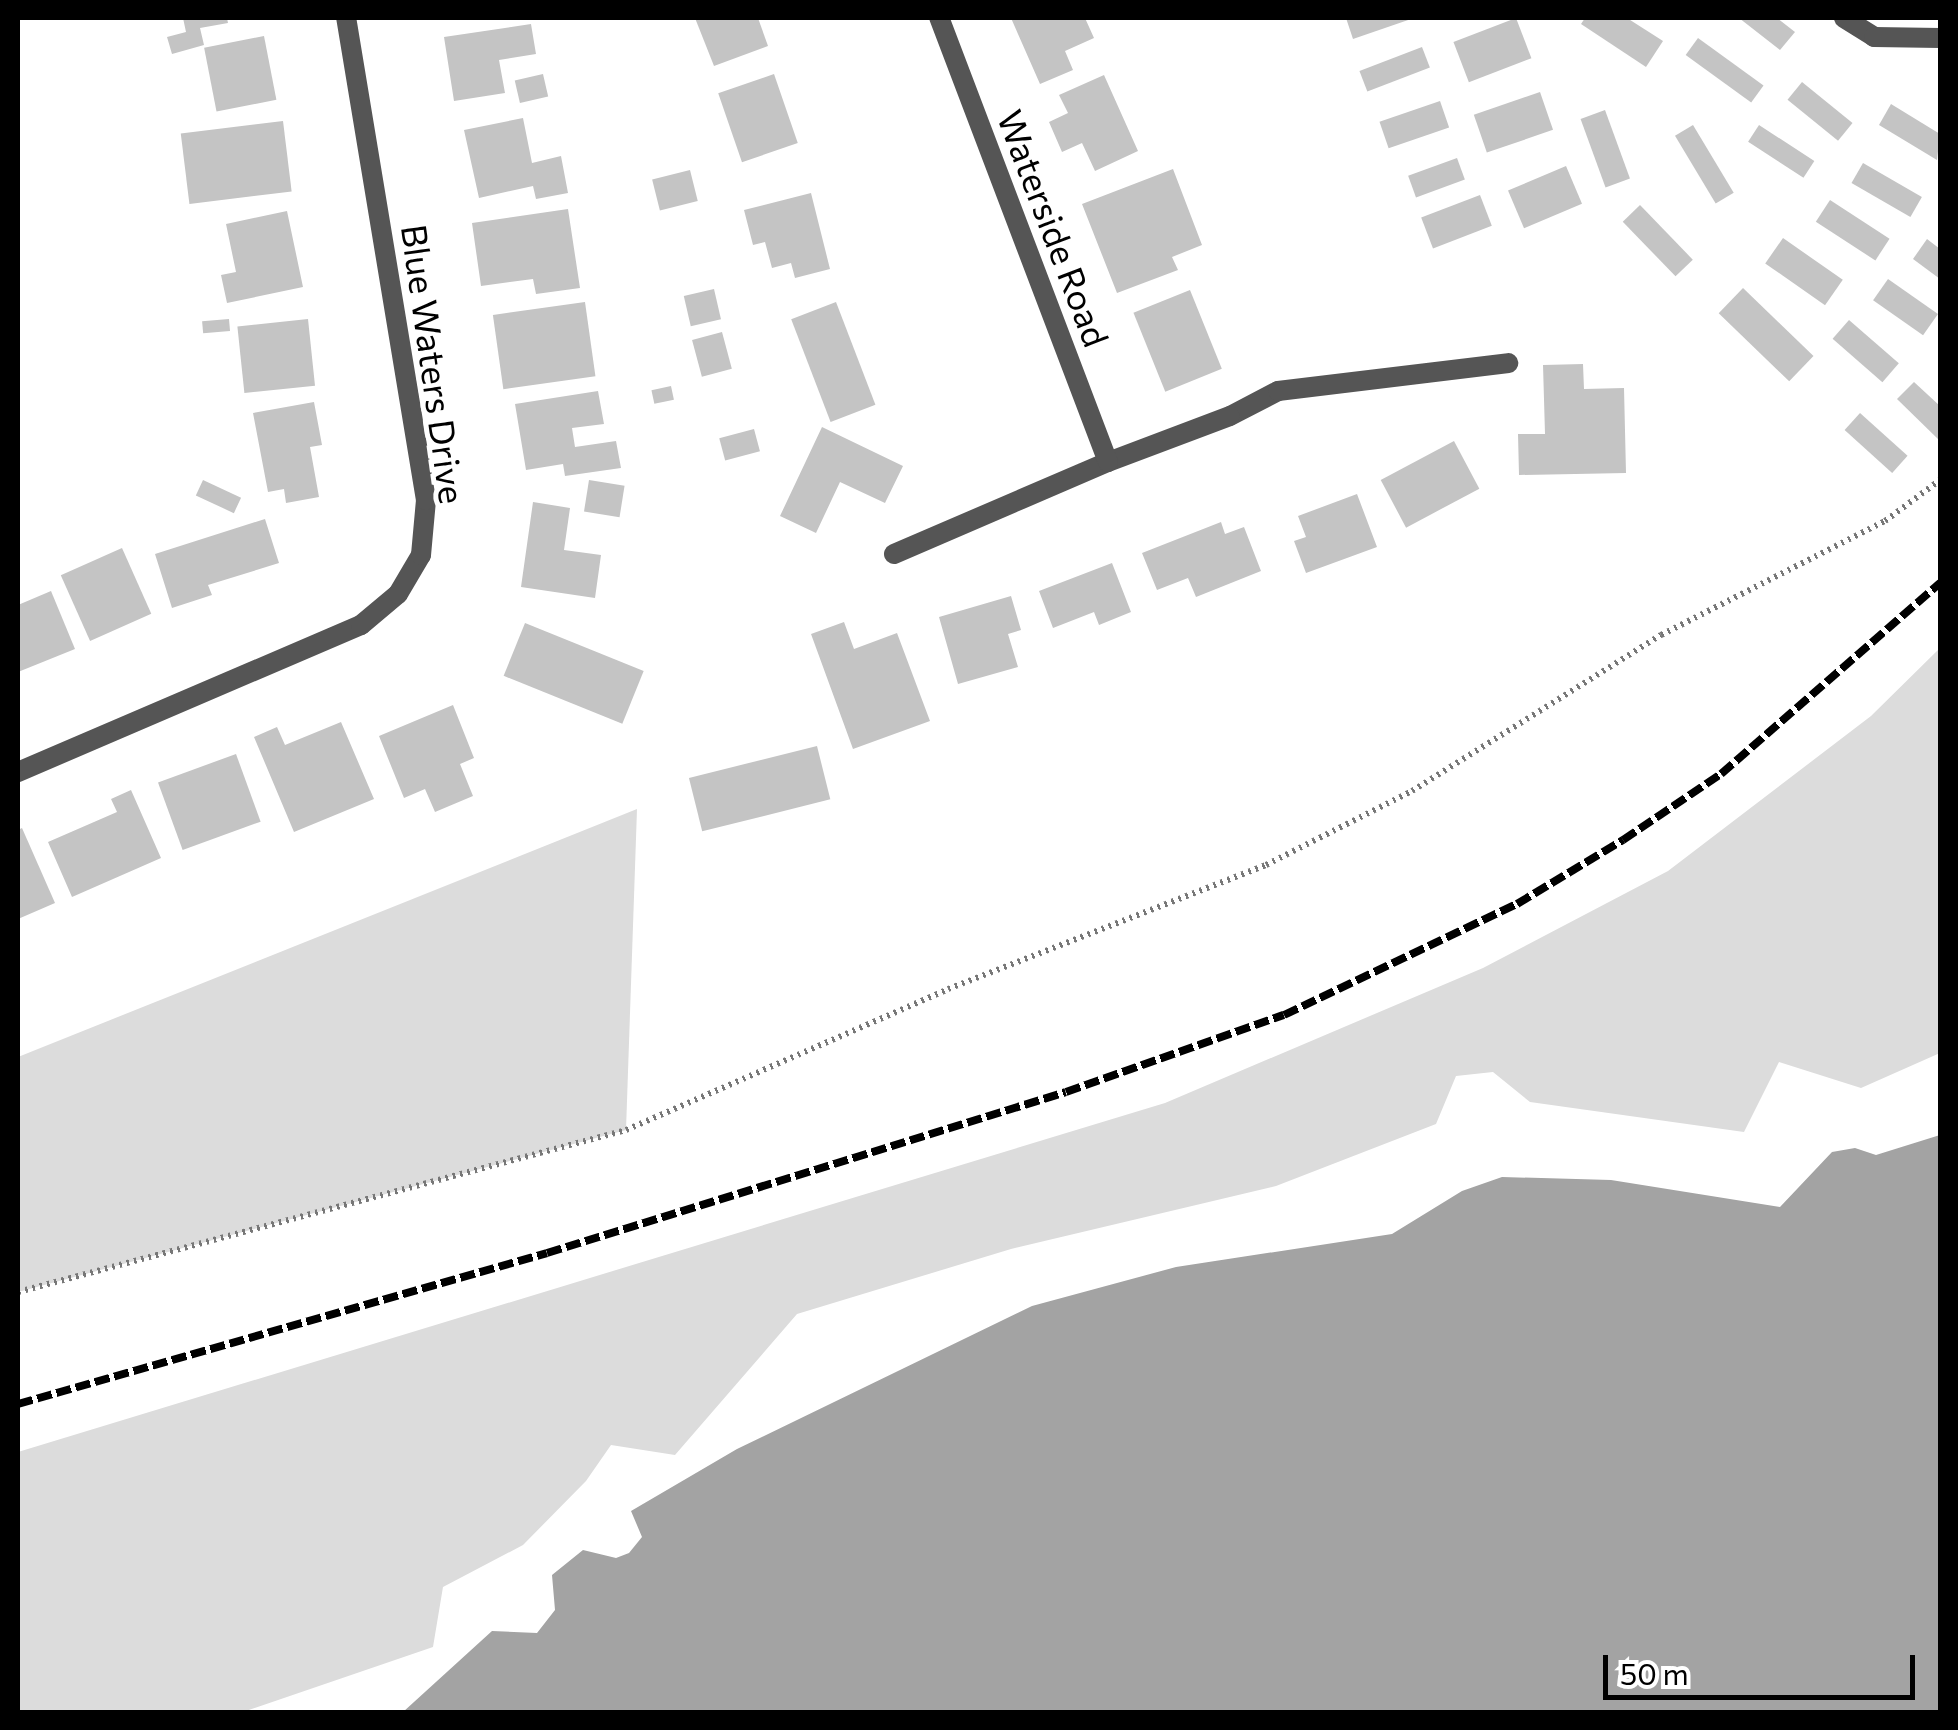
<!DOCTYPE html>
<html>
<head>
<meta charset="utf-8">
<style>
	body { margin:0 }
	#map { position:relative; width:1958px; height:1730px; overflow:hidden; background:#fff; font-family:Commissioner,sans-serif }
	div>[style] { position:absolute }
	.green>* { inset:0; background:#dcdcdc }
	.water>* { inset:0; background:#a3a3a3 }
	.building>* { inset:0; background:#c4c4c4; transform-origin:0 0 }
	.path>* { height:6px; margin-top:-3px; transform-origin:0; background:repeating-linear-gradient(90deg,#777 0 2.5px,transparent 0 7.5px) }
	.service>* { height:20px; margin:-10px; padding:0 10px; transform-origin:10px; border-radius:10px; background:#555 }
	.minor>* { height:20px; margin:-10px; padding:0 10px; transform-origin:10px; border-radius:10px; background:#555 }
	.rail>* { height:8px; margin-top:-4px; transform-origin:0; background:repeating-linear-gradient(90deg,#000 0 15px,transparent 0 20px) }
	span { translate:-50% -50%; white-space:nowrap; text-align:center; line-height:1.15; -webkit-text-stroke:10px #fff; paint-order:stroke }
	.street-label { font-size:35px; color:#000 }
	.frame { position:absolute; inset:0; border:20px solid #000; pointer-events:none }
	.scale { position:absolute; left:1603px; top:1655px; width:312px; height:45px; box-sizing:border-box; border:5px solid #000; border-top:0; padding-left:12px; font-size:30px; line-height:35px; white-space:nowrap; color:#000; -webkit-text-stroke:8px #fff; paint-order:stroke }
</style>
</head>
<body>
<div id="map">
	<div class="green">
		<i style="clip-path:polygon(1940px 648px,1940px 1053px,1861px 1088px,1779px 1062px,1744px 1132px,1530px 1102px,1493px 1072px,1456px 1076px,1436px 1124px,1276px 1186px,1011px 1249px,797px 1314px,675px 1455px,611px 1445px,586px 1481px,523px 1545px,443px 1587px,433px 1647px,243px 1712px,18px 1712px,18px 1452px,1165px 1103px,1483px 968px,1668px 871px,1871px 716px)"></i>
		<i style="clip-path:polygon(637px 809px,626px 1130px,18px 1292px,18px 1057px)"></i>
	</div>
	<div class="water">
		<i style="clip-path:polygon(1940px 1135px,1940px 1712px,403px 1712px,492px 1631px,537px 1633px,555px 1610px,552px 1575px,583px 1550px,616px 1558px,629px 1553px,642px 1537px,631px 1511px,737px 1449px,1032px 1306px,1176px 1267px,1392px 1234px,1462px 1191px,1502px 1177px,1611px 1180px,1780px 1207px,1832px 1152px,1855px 1148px,1876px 1155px)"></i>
	</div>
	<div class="building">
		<i style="clip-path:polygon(183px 18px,227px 18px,228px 23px,200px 28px,204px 45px,172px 54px,167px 37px,186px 32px)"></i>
		<i style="clip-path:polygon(695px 18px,758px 18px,768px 46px,714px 66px)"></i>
		<i style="clip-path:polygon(1011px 18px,1085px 18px,1094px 38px,1065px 51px,1073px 70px,1040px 84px)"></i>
		<i style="clip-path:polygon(1346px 18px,1414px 18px,1353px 39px)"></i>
		<i style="left:1516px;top:18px;width:43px;height:67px;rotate:69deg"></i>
		<i style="clip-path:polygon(1585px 18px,1627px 18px,1663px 41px,1646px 67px,1581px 24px)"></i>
		<i style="clip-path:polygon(1739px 18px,1777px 18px,1795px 32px,1780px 50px)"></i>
		<i style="clip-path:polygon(531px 24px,536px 54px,499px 60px,505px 93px,454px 101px,444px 37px)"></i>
		<i style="left:264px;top:36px;width:65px;height:61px;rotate:79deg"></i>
		<i style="left:1698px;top:38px;width:81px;height:21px;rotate:36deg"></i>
		<i style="left:1422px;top:47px;width:22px;height:67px;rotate:69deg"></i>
		<i style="left:543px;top:74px;width:23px;height:29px;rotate:77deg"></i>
		<i style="left:774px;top:74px;width:73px;height:59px;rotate:71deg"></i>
		<i style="clip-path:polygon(1104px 75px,1138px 151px,1095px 171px,1082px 143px,1062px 152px,1049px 122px,1068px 113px,1059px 95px)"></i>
		<i style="left:1802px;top:82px;width:65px;height:23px;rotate:39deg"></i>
		<i style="left:1540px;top:92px;width:40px;height:70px;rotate:71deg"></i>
		<i style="left:1440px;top:101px;width:28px;height:64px;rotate:71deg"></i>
		<i style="clip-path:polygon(1891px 104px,1940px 134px,1937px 160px,1879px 125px)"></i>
		<i style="left:1605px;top:110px;width:73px;height:26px;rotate:70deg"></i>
		<i style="clip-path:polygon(523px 118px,532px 163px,561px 156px,568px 193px,536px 199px,533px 186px,479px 198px,464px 130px)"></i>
		<i style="left:283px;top:121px;width:71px;height:103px;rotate:83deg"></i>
		<i style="left:1693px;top:125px;width:79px;height:21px;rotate:59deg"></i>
		<i style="left:1759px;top:125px;width:66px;height:20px;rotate:33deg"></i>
		<i style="left:1457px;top:158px;width:23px;height:52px;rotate:70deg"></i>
		<i style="left:1863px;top:163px;width:68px;height:23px;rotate:30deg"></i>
		<i style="left:1566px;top:166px;width:41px;height:63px;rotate:67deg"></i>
		<i style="clip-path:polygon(1173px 169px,1202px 245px,1172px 257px,1178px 270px,1117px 293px,1082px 204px)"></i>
		<i style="left:690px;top:170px;width:32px;height:39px;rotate:76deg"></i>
		<i style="clip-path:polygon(811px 193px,830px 269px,795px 278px,791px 263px,772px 268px,765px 242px,753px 245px,744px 210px)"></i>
		<i style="left:1480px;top:195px;width:33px;height:63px;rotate:69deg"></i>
		<i style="left:1830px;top:200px;width:71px;height:26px;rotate:33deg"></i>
		<i style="left:1640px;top:205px;width:76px;height:24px;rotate:46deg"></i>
		<i style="clip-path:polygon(568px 209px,580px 288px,536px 294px,533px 279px,481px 286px,472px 223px)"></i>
		<i style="clip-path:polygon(287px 211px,303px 287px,227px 303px,221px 275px,236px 272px,226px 224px)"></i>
		<i style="left:1783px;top:238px;width:73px;height:31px;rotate:35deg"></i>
		<i style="clip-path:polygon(1927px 239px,1940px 249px,1940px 279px,1913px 259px)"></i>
		<i style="left:1888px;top:279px;width:61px;height:26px;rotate:35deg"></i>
		<i style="left:1743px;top:288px;width:98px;height:35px;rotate:44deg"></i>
		<i style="left:714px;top:289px;width:31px;height:31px;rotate:77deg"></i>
		<i style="left:1190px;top:290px;width:85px;height:61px;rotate:68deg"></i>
		<i style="left:585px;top:302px;width:75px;height:93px;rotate:82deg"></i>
		<i style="left:836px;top:302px;width:110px;height:48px;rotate:69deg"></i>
		<i style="left:229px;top:319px;width:12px;height:27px;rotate:85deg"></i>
		<i style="left:308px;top:319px;width:67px;height:71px;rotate:84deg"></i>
		<i style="left:1849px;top:320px;width:66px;height:25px;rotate:41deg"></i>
		<i style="left:722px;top:332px;width:38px;height:31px;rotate:75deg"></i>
		<i style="clip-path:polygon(1583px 364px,1584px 389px,1624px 388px,1626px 473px,1519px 475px,1518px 434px,1545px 434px,1543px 365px)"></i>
		<i style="clip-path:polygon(1914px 382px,1940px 406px,1940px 441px,1897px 399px)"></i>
		<i style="left:671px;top:386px;width:14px;height:20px;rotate:78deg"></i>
		<i style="clip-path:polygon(598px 391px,604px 424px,572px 428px,575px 447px,616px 441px,621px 468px,565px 476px,563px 464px,526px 470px,515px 404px)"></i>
		<i style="clip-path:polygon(314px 402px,322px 445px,310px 447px,319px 497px,286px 503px,284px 489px,268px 492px,253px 413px)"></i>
		<i style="left:1860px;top:413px;width:64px;height:23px;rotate:42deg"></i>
		<i style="clip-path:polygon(822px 427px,903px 466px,885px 503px,840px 482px,816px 533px,780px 516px)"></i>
		<i style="left:754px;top:429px;width:23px;height:36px;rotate:75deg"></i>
		<i style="left:1454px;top:441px;width:54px;height:83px;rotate:62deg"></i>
		<i style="left:203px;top:480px;width:42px;height:17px;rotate:25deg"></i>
		<i style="left:589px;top:480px;width:36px;height:32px;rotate:9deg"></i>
		<i style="clip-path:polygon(1357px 494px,1377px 547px,1306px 573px,1294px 541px,1306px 537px,1298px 516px)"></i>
		<i style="clip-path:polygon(533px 502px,570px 508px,564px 550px,601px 555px,595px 598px,521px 587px)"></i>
		<i style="clip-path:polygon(265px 519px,279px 563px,208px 585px,212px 595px,172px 608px,155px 554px)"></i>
		<i style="clip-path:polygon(1221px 522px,1225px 534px,1244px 527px,1261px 571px,1196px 597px,1188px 578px,1157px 590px,1142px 553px)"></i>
		<i style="left:122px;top:548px;width:72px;height:67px;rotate:66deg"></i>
		<i style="clip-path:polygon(1112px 563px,1131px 612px,1099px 625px,1094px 612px,1053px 628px,1039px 591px)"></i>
		<i style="clip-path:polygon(51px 591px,75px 649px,18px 672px,18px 605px)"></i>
		<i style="clip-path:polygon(1011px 596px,1021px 630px,1008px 634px,1018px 667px,958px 684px,939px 617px)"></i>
		<i style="clip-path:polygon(844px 622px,854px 649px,897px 633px,930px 721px,853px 749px,811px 634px)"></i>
		<i style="left:525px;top:623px;width:128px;height:57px;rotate:22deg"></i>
		<i style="clip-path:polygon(453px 705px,474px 758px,460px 764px,473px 796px,435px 812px,425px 789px,404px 798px,379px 736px)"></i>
		<i style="clip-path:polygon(341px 722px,374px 799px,294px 832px,254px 737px,277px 727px,285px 745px)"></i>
		<i style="left:817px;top:746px;width:55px;height:132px;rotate:76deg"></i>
		<i style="left:236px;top:754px;width:72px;height:83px;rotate:70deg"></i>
		<i style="clip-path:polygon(131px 790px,161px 858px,72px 897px,48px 842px,117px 812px,111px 799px)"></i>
		<i style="clip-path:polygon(22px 828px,55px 903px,18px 919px,18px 830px)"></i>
	</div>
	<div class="path">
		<i style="left:18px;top:1292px;width:629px;rotate:-14.92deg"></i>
		<i style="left:626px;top:1130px;width:352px;rotate:-23.6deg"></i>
		<i style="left:948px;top:989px;width:341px;rotate:-21.3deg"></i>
		<i style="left:1266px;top:865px;width:164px;rotate:-26.9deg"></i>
		<i style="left:1412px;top:791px;width:294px;rotate:-32.1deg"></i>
		<i style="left:1661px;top:635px;width:251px;rotate:-27deg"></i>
		<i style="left:1885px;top:521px;width:69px;rotate:-36.7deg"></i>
	</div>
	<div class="service">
		<i style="left:1844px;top:18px;width:36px;rotate:32deg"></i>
		<i style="left:1874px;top:37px;width:66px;rotate:0.9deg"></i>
		<i style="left:1230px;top:416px;width:54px;rotate:-27.5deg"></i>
		<i style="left:1278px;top:391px;width:232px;rotate:-6.9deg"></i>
	</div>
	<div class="minor">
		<i style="left:1108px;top:462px;width:130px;rotate:-20.7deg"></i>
		<i style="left:894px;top:554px;width:233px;rotate:-23.3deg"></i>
		<i style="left:1108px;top:462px;width:475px;rotate:-110.8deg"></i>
		<i style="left:18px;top:772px;width:373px;rotate:-23.2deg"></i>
		<i style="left:361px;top:625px;width:48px;rotate:-40deg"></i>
		<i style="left:398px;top:594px;width:45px;rotate:-59.5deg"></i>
		<i style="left:421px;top:555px;width:55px;rotate:-84.8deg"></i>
		<i style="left:426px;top:500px;width:489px;rotate:-99.4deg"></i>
	</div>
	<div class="rail">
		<i style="left:18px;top:1404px;width:550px;rotate:-15.93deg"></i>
		<i style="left:547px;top:1253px;width:543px;rotate:-17.23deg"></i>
		<i style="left:1066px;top:1092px;width:231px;rotate:-19.5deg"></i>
		<i style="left:1284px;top:1015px;width:258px;rotate:-25.5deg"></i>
		<i style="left:1517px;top:904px;width:124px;rotate:-31.1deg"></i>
		<i style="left:1623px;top:840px;width:118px;rotate:-34deg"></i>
		<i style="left:1721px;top:774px;width:291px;rotate:-41.1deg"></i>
	</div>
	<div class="street-label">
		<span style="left:1054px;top:228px;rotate:69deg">Waterside Road</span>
		<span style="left:434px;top:364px;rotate:82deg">Blue Waters Drive</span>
	</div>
	<div class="frame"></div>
	<div class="scale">50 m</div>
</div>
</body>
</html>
